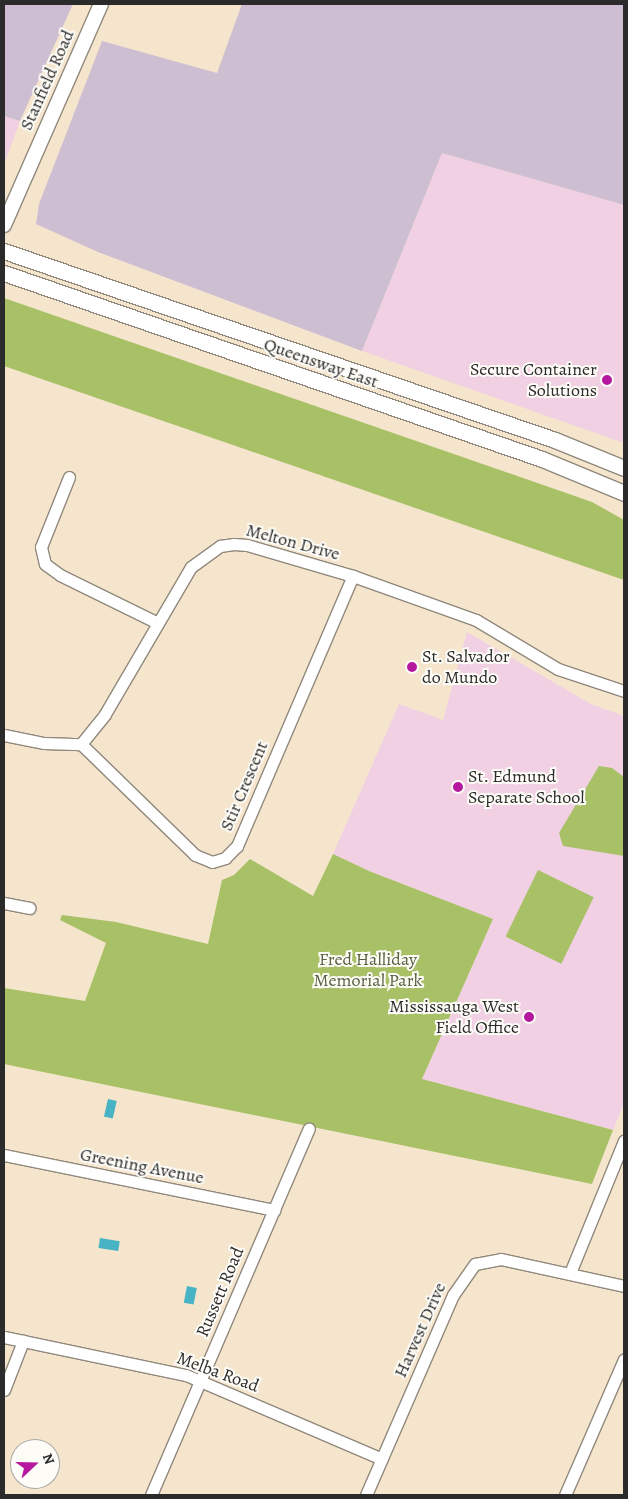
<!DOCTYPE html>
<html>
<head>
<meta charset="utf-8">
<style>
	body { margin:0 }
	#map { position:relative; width:628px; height:1499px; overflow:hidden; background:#f5e5cd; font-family:Alegreya,serif }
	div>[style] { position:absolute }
	.built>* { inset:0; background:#f1d0e3 }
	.industrial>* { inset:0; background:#cebed1 }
	.green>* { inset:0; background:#a8c066; transform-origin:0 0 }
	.water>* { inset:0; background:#48b3c5; transform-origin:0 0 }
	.roads { filter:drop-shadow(1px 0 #90887c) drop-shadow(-1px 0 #90887c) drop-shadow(0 1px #90887c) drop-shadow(0 -1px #90887c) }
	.minor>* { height:11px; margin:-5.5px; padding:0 5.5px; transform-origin:5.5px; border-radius:5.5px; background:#fff }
	.tertiary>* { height:14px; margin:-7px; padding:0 7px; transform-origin:7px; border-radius:7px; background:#fff }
	.secondary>* { height:15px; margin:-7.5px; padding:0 7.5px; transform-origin:7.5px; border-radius:7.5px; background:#fff }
	.dots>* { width:14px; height:14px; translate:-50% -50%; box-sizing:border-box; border:2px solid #fdfcf7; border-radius:50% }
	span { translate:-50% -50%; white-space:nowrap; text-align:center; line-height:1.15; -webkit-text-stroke:4px #fdfcf7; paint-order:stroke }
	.street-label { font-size:18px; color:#2b2b2b }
	.poi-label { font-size:18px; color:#2b2b2b }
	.right { translate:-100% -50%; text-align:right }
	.left { translate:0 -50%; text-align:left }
	.park-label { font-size:18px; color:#575f40 }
	.frame { position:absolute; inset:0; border:5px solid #2b2b2b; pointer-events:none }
	.north { position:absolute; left:10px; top:1439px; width:50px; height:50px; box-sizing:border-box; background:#fdfcf7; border:1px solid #a9a8a5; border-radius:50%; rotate:69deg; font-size:14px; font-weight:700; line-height:20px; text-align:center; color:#2b2b2b }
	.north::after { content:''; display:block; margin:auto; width:18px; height:22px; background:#b5179e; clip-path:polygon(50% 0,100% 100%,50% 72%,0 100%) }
</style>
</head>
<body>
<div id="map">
	<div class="built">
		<i style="clip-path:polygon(4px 116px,20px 121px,4px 165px)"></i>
		<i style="clip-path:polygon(442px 153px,624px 205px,624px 443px,362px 351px)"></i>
		<i style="clip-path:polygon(467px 632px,591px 704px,624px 716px,624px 1103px,613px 1130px,422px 1079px,493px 919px,369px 871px,333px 854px,399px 704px,443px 720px)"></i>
	</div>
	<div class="industrial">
		<i style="clip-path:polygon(4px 4px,73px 4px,20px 121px,4px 116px)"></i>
		<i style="clip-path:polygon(242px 4px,624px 4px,624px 205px,442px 153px,362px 351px,98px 252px,36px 224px,39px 204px,102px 41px,217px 73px)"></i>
	</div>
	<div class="green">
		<i style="clip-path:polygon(4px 298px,592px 502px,624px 520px,624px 580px,4px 366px)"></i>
		<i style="clip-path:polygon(599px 766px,612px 768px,624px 777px,624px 856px,563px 846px,559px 833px)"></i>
		<i style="clip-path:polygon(333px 854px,369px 871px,493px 919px,422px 1079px,613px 1130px,592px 1184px,4px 1064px,4px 988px,85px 1001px,106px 943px,60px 920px,62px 915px,116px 922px,208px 944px,222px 880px,234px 875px,250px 859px,313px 896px)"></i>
		<i style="left:538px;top:870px;width:62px;height:74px;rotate:26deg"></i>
	</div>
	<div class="water">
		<i style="left:108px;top:1099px;width:9px;height:18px;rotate:13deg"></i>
		<i style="left:100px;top:1238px;width:20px;height:10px;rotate:9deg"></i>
		<i style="left:187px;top:1286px;width:10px;height:17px;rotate:11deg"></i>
	</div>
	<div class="roads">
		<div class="minor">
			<i style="left:69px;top:477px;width:75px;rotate:111.8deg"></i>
			<i style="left:41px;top:547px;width:17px;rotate:77deg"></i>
			<i style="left:45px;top:564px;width:19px;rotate:36deg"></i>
			<i style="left:60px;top:575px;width:109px;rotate:26.1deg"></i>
			<i style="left:4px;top:735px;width:41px;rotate:11.3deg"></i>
			<i style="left:44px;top:743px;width:37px;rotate:2deg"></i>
			<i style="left:81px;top:744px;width:38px;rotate:-51deg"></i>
			<i style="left:105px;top:714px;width:170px;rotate:-59.7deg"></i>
			<i style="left:191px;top:567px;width:36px;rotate:-36deg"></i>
			<i style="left:220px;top:546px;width:14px;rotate:-8deg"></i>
			<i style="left:234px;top:544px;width:13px;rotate:4deg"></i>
			<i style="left:247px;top:545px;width:110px;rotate:16.3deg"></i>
			<i style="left:353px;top:576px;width:131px;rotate:19.7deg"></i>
			<i style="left:476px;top:620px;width:96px;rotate:30.9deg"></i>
			<i style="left:558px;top:669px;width:70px;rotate:18.4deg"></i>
			<i style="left:81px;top:744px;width:159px;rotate:44.2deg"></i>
			<i style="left:195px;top:855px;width:18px;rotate:22deg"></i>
			<i style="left:212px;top:862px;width:14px;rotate:-17deg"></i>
			<i style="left:225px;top:858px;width:17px;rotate:-45deg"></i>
			<i style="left:237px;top:846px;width:294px;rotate:-66.8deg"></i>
			<i style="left:4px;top:903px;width:26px;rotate:11deg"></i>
			<i style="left:4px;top:1155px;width:276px;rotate:11.5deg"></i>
			<i style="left:570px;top:1273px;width:143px;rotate:-67.8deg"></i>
			<i style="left:4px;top:1337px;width:186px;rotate:11.8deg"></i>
			<i style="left:186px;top:1375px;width:213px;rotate:23.2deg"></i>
			<i style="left:4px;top:1390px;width:53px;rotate:-68.8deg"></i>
			<i style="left:151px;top:1495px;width:399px;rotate:-66.7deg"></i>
			<i style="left:366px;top:1495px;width:218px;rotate:-66.5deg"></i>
			<i style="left:453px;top:1295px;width:38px;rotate:-55deg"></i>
			<i style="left:475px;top:1264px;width:26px;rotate:-11deg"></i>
			<i style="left:501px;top:1259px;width:126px;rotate:12.4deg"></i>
			<i style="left:565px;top:1495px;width:148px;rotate:-66.5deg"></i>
		</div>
		<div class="tertiary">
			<i style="left:4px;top:225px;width:241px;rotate:-66.3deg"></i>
		</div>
		<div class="secondary">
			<i style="left:4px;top:251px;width:583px;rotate:18.93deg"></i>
			<i style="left:555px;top:440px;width:74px;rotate:22.1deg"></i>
			<i style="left:4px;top:273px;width:569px;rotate:19.07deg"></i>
			<i style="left:542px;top:459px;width:89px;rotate:22.5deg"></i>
		</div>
	</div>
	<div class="dots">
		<i style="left:607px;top:380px;background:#b5179e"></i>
		<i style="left:412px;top:667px;background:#b5179e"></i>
		<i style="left:458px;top:787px;background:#b5179e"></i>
		<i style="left:529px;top:1017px;background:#b5179e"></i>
	</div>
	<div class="street-label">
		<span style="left:47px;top:80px;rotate:-66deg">Stanfield Road</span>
		<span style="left:321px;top:363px;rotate:19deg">Queensway East</span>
		<span style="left:293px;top:542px;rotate:15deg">Melton Drive</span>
		<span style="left:244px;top:786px;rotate:-67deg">Stir Crescent</span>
		<span style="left:142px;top:1166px;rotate:11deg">Greening Avenue</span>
		<span style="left:220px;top:1292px;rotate:-67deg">Russett Road</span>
		<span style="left:420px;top:1330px;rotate:-66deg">Harvest Drive</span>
		<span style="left:218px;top:1372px;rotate:20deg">Melba Road</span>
	</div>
	<div class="poi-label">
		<span class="right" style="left:597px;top:380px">Secure Container<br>Solutions</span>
		<span class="left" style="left:422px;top:667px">St. Salvador<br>do Mundo</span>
		<span class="left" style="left:468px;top:787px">St. Edmund<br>Separate School</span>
		<span class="right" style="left:519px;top:1017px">Mississauga West<br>Field Office</span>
	</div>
	<div class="park-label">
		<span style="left:368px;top:970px">Fred Halliday<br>Memorial Park</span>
	</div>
	<div class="frame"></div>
	<div class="north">N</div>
</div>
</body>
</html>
